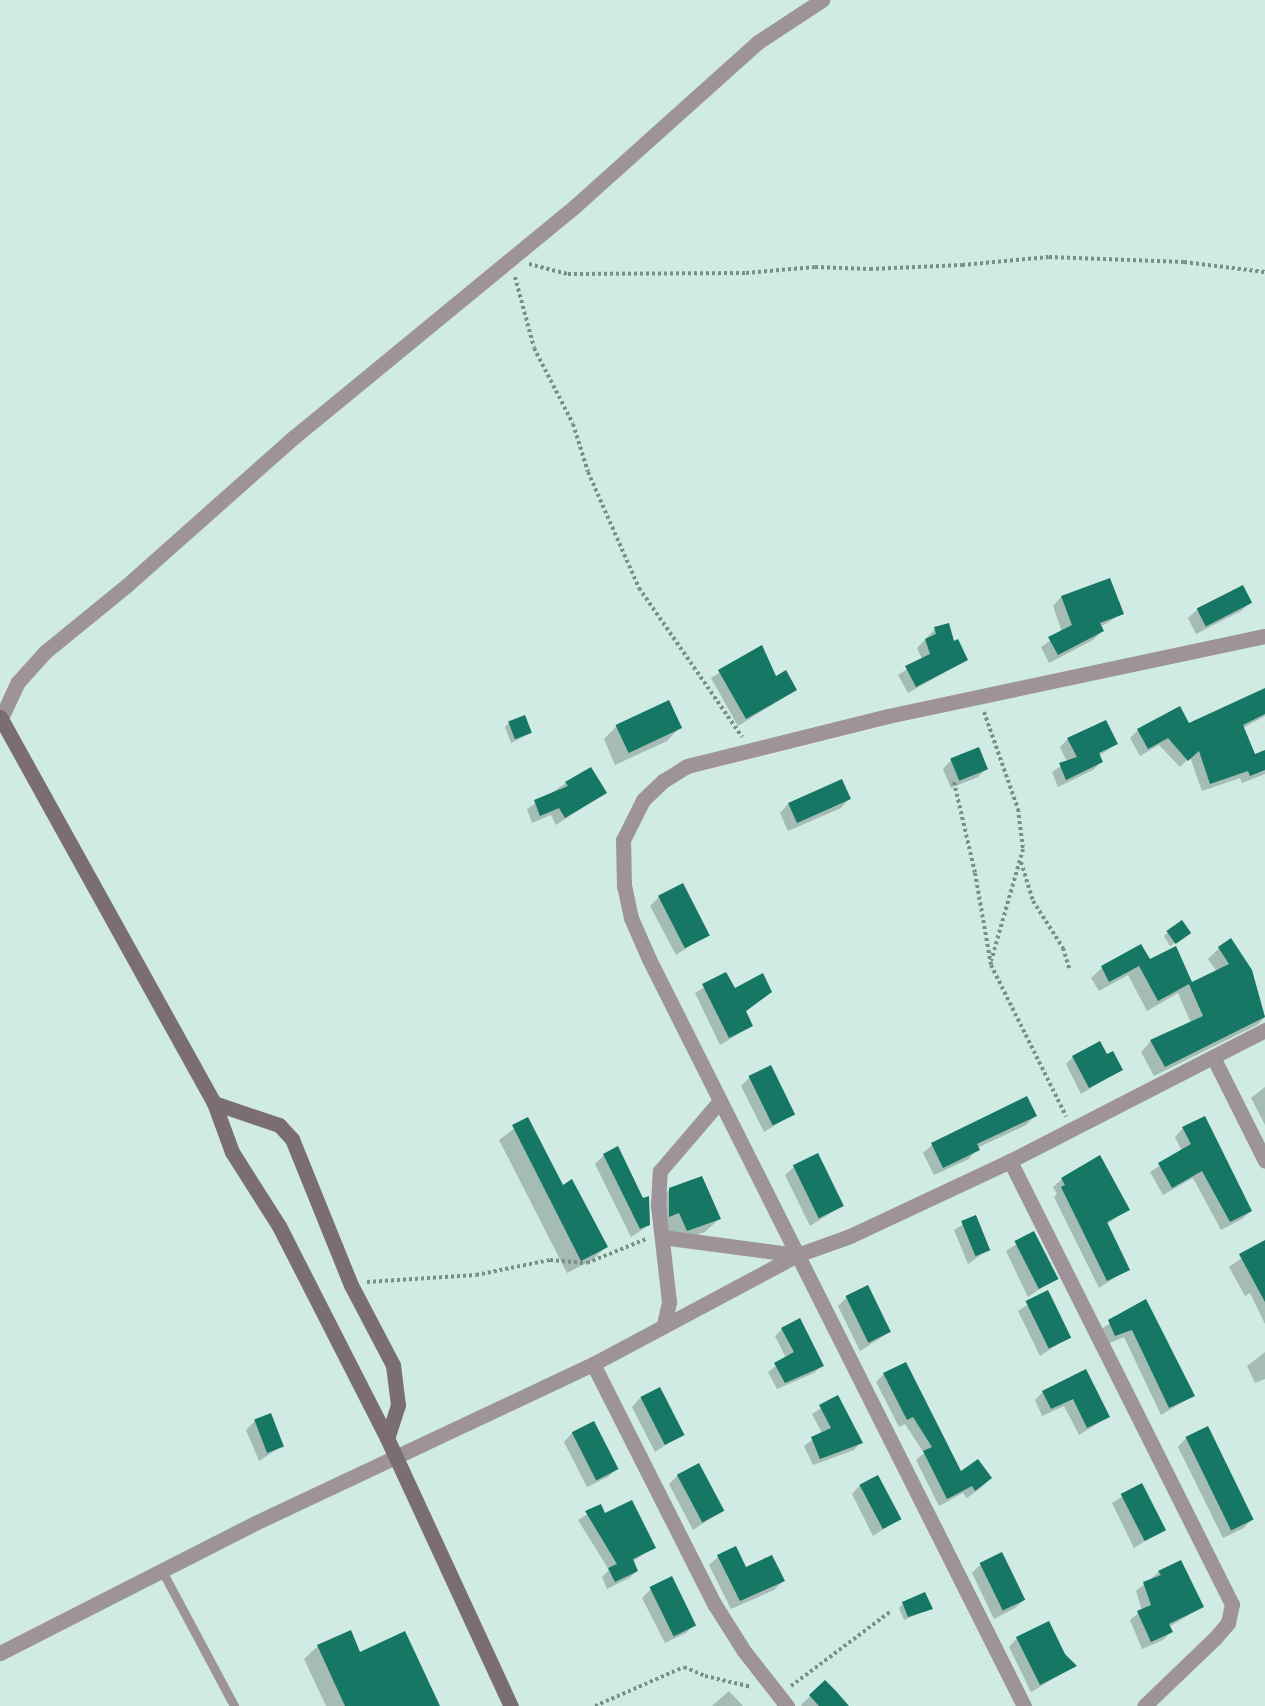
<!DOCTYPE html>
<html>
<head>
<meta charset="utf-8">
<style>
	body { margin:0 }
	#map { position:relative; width:1265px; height:1706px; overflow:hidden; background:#cfebe3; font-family:"IBM Plex Sans",sans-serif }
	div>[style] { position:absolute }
	.shadow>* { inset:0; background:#0003 }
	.building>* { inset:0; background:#167765; transform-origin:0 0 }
	.path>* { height:4px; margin-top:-2px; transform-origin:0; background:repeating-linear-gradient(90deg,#7b8f8a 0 3px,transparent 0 6px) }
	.lane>* { height:9px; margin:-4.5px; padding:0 4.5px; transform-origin:4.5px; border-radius:4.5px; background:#9d9398 }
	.street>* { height:15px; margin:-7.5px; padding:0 7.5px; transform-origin:7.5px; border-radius:7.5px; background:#9d9398 }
	.secondary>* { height:15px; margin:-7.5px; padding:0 7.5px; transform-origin:7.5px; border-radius:7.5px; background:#7b6d74 }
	span { translate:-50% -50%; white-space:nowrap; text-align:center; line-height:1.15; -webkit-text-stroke:6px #cfebe3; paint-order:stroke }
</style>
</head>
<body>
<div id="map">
	<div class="shadow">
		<i style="clip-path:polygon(1109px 580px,1122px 614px,1100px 627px,1102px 631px,1093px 640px,1049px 663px,1041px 647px,1062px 632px,1053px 606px,1061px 597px)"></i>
		<i style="clip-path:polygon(1250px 603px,1241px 611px,1196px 634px,1188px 618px,1197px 610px)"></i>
		<i style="clip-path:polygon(935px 629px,967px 660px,908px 693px,898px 675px,922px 659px,917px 648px)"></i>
		<i style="clip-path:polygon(761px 647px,776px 678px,796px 690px,738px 726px,711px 678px)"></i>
		<i style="clip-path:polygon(1265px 689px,1265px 716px,1243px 728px,1254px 756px,1265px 752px,1265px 774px,1242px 783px,1240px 778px,1202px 791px,1190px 757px,1180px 767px,1159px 745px,1140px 756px,1130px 738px,1138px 730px,1188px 725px)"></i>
		<i style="clip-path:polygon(509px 723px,531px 733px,511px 743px,505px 727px)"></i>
		<i style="clip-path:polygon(617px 726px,680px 727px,667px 741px,615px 765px,604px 739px)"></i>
		<i style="clip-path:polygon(1068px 739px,1116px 744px,1099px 756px,1101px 762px,1093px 770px,1058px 787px,1052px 772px,1067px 762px,1060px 747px)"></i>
		<i style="clip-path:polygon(951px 760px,986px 769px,978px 777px,951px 788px,943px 769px)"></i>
		<i style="clip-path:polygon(841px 781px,849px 799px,841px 808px,788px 831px,780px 813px,788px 804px)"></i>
		<i style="clip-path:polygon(566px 783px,605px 793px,556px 825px,551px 815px,532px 823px,527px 809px)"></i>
		<i style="clip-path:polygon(659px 897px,708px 934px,676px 955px,650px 906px)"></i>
		<i style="clip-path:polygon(1168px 932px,1185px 936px,1170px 946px,1164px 936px)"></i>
		<i style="clip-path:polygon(1141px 946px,1149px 961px,1191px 984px,1217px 972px,1208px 959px,1219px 948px,1248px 972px,1265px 1017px,1257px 1025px,1154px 1076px,1141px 1052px,1151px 1041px,1191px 1023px,1178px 993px,1147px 1011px,1128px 975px,1099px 991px,1091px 978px,1102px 968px)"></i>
		<i style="clip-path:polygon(726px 974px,734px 990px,771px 992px,745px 1012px,752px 1026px,720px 1045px,695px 993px)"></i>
		<i style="clip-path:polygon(1106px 1056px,1121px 1070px,1081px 1094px,1066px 1064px,1073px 1057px)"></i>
		<i style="clip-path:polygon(750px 1077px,793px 1114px,764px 1132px,741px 1086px)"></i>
		<i style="clip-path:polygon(1265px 1087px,1265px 1125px,1251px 1098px)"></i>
		<i style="clip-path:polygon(1026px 1098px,1035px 1116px,1026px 1125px,977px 1148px,969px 1159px,934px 1175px,923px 1153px,932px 1145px)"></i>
		<i style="clip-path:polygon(527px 1119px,562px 1187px,606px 1247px,592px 1260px,567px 1273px,499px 1140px)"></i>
		<i style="clip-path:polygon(1183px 1128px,1251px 1211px,1242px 1219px,1221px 1230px,1193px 1178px,1163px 1195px,1150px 1172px,1182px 1151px,1175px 1137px)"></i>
		<i style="clip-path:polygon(604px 1155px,649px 1225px,631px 1237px,595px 1164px)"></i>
		<i style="clip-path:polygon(794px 1167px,842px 1206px,810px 1226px,785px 1175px)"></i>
		<i style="clip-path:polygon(1062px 1179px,1128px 1209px,1106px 1225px,1128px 1269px,1099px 1288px,1054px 1197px,1057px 1194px,1053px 1187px)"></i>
		<i style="clip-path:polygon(670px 1189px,719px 1219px,705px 1232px,674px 1243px,656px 1203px)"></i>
		<i style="clip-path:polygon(975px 1217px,988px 1250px,968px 1264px,954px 1230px)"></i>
		<i style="clip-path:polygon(1034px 1233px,1056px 1278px,1028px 1297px,1006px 1251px)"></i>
		<i style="clip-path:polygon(1265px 1242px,1265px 1324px,1250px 1293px,1245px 1296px,1229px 1267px)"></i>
		<i style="clip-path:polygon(1047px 1292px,1069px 1337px,1040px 1356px,1018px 1311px)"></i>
		<i style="clip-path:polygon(847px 1297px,890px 1332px,860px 1351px,838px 1306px)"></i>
		<i style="clip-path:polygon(1145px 1302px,1193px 1396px,1161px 1415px,1124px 1337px,1107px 1344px,1101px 1329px)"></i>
		<i style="clip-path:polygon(782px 1329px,822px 1366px,814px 1373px,777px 1389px,768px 1372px,786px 1358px,775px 1336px)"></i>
		<i style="clip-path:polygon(1265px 1352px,1265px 1379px,1255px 1383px,1247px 1366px)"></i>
		<i style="clip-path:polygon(1085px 1371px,1108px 1417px,1079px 1435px,1064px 1406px,1042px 1416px,1035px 1400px,1043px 1392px)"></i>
		<i style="clip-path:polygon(884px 1374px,960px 1474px,990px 1478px,983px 1486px,967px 1498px,963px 1493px,939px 1506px,916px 1460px,924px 1453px,905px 1424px,899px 1427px,876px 1382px)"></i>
		<i style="clip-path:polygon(640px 1398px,682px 1434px,655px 1452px,632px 1407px)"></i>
		<i style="clip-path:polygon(837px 1398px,861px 1442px,854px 1450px,813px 1465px,804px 1446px,822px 1433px,812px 1414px)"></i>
		<i style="clip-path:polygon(255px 1421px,282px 1446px,259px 1461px,246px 1430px)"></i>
		<i style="clip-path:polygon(572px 1433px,616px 1469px,608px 1477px,587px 1487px,564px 1442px)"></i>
		<i style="clip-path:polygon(1186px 1438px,1252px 1519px,1244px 1528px,1223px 1538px,1178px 1447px)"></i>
		<i style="clip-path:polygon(678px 1475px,722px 1511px,693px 1530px,669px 1484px)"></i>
		<i style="clip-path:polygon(860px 1485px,899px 1519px,873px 1536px,852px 1494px)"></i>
		<i style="clip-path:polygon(1141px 1485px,1164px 1529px,1134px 1548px,1112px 1503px)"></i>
		<i style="clip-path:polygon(600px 1506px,605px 1515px,654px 1547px,632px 1562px,637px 1571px,629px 1578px,607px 1589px,602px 1577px,609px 1570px,578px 1520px)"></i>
		<i style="clip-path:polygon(718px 1557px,746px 1569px,783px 1581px,774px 1590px,731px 1609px,709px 1565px)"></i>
		<i style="clip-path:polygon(980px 1565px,1024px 1600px,1015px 1608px,994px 1619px,972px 1573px)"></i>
		<i style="clip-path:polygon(1159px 1572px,1202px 1607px,1169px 1627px,1171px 1632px,1163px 1640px,1142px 1649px,1130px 1620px,1142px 1610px,1136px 1591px)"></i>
		<i style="clip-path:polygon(651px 1589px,694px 1625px,686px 1633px,665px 1643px,642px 1598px)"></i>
		<i style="clip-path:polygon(903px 1604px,932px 1608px,904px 1620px,899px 1608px)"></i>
		<i style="clip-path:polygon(1017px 1638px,1064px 1655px,1075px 1666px,1031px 1692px,1009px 1647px)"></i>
		<i style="clip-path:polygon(318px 1646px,359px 1654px,439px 1706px,326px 1706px,304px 1659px)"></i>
		<i style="clip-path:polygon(825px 1682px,847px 1706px,802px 1706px,801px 1705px)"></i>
		<i style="clip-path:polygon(729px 1691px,743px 1706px,712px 1706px,713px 1705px)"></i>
	</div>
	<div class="building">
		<i style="clip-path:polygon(1110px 578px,1124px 614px,1100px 623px,1104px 631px,1058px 655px,1048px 637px,1072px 625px,1061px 596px)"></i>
		<i style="left:1243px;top:585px;width:20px;height:52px;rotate:63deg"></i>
		<i style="clip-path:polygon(949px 623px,954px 641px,958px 639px,968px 660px,916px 687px,905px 666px,930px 654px,925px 639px,936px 634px,934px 627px)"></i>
		<i style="clip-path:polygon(762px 645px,776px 676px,786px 670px,797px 690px,746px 719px,718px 670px)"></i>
		<i style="clip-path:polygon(1265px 688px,1265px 714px,1243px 725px,1255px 754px,1265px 750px,1265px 770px,1250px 776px,1248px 771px,1210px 784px,1199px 751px,1188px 761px,1168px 738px,1148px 749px,1137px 729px,1180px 706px,1189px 723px)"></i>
		<i style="left:669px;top:700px;width:31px;height:59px;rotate:65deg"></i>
		<i style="left:525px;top:715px;width:19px;height:18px;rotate:69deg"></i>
		<i style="clip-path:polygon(1106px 720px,1118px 744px,1099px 753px,1103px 762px,1066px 780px,1059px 763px,1077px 757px,1067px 738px)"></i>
		<i style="left:979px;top:747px;width:24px;height:31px;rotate:68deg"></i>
		<i style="clip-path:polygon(591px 767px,607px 793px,565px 818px,559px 808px,540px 816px,534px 800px,568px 786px,565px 782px)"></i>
		<i style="left:842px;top:779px;width:22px;height:59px;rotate:66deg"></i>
		<i style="left:683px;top:883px;width:59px;height:28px;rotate:63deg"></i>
		<i style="left:1182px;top:920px;width:16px;height:19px;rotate:55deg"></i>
		<i style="clip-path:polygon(1231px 938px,1252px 970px,1265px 1017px,1165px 1067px,1150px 1040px,1203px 1016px,1189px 984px,1158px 1001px,1139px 966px,1109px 982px,1101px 966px,1141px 944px,1150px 959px,1176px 946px,1192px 982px,1229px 964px,1218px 947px)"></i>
		<i style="clip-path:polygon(726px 972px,735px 988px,763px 973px,772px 992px,746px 1011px,753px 1026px,729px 1038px,702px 984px)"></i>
		<i style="clip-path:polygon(1100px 1041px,1107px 1054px,1113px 1051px,1123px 1070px,1089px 1088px,1072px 1056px)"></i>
		<i style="left:771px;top:1065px;width:55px;height:25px;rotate:64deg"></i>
		<i style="clip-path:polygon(1027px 1096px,1037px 1116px,977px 1144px,980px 1150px,943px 1168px,931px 1143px)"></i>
		<i style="clip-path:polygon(1205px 1116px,1252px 1211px,1230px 1222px,1202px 1171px,1172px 1188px,1158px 1163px,1191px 1144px,1182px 1127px)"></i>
		<i style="clip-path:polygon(528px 1117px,563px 1185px,572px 1179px,608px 1247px,581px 1261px,512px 1125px)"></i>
		<i style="clip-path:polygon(618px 1146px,643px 1198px,649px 1196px,650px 1225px,640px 1229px,603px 1154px)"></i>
		<i style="left:818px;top:1153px;width:59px;height:28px;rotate:64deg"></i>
		<i style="clip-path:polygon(1100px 1155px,1130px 1210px,1107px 1222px,1130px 1270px,1107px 1281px,1061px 1187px,1065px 1185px,1061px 1178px)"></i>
		<i style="clip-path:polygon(702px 1176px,721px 1219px,687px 1231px,679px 1213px,669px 1217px,669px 1188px)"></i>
		<i style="left:976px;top:1215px;width:38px;height:16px;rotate:68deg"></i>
		<i style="left:1034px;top:1231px;width:54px;height:22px;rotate:63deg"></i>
		<i style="clip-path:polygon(1265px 1240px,1265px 1302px,1239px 1254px)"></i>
		<i style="left:868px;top:1285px;width:52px;height:25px;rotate:64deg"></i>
		<i style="left:1048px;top:1290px;width:53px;height:25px;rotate:64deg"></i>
		<i style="clip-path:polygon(1146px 1299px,1195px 1396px,1169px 1408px,1132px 1330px,1115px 1336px,1108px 1320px)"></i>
		<i style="clip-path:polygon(800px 1318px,824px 1366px,785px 1383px,774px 1363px,794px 1352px,781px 1328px)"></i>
		<i style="clip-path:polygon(906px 1362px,961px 1471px,978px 1459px,992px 1478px,975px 1491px,972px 1486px,947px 1499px,923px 1451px,932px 1447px,913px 1417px,907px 1420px,883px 1373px)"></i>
		<i style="clip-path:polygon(1086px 1369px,1110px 1417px,1087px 1428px,1073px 1399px,1051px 1409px,1042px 1391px)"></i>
		<i style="left:660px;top:1387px;width:54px;height:22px;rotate:63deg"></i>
		<i style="clip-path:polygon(838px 1395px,863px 1443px,820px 1459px,811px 1437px,831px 1428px,819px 1405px)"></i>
		<i style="left:271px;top:1413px;width:36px;height:18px;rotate:69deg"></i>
		<i style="left:594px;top:1421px;width:54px;height:25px;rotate:63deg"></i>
		<i style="left:1208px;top:1426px;width:104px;height:25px;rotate:64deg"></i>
		<i style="left:699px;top:1463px;width:54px;height:25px;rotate:62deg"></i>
		<i style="left:878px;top:1475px;width:50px;height:21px;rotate:62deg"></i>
		<i style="left:1142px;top:1483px;width:53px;height:24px;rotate:63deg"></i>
		<i style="clip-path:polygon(632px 1500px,656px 1548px,633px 1559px,638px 1571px,615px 1582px,608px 1568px,617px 1564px,585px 1511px,601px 1504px,605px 1513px)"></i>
		<i style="clip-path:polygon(736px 1546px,746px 1567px,772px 1555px,785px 1581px,740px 1601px,717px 1555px)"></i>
		<i style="left:1002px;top:1552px;width:53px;height:25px;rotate:64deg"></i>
		<i style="clip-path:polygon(1181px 1560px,1204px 1607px,1169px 1624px,1173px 1632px,1151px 1642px,1137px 1611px,1151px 1605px,1143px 1582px,1161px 1575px,1158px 1571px)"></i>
		<i style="left:672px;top:1576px;width:55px;height:25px;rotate:64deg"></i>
		<i style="clip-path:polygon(925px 1592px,933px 1609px,908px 1617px,902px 1602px)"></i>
		<i style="clip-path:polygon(1049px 1621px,1065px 1654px,1077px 1666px,1040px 1685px,1016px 1637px)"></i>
		<i style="clip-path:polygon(351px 1630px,360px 1652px,405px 1631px,440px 1706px,345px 1706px,317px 1645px)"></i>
		<i style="clip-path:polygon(825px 1680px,836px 1691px,849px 1706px,819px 1706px,809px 1695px)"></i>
	</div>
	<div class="path">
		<i style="left:529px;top:264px;width:40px;rotate:14.4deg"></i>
		<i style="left:568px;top:274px;width:178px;rotate:-0.3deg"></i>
		<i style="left:746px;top:273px;width:69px;rotate:-5deg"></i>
		<i style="left:815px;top:267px;width:55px;rotate:2.1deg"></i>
		<i style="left:870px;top:269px;width:92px;rotate:-2.5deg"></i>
		<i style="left:962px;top:265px;width:87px;rotate:-5.3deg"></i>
		<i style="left:1049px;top:257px;width:135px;rotate:2.1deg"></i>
		<i style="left:1184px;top:262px;width:82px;rotate:7deg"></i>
		<i style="left:515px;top:277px;width:73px;rotate:75deg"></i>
		<i style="left:534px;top:348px;width:85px;rotate:62.8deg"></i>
		<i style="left:573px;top:424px;width:50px;rotate:72.6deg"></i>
		<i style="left:588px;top:472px;width:127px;rotate:66.3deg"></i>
		<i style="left:639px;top:588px;width:181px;rotate:55.3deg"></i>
		<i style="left:984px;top:712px;width:103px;rotate:70.7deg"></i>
		<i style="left:1018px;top:809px;width:40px;rotate:82.9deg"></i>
		<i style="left:1023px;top:849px;width:116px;rotate:105.9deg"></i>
		<i style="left:954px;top:782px;width:93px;rotate:77deg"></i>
		<i style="left:975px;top:873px;width:93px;rotate:80.1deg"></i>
		<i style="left:991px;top:965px;width:169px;rotate:63.6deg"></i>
		<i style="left:1021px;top:862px;width:41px;rotate:72.9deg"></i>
		<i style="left:1033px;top:901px;width:56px;rotate:57.4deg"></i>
		<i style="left:1063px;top:948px;width:21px;rotate:73deg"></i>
		<i style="left:367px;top:1282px;width:109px;rotate:-3.7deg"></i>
		<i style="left:476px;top:1275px;width:76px;rotate:-11.5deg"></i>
		<i style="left:550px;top:1260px;width:37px;rotate:5deg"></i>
		<i style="left:587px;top:1263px;width:64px;rotate:-22.1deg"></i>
		<i style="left:791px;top:1686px;width:124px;rotate:-36.8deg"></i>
		<i style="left:595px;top:1706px;width:97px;rotate:-23.7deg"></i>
		<i style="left:684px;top:1667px;width:23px;rotate:23deg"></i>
		<i style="left:705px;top:1676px;width:48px;rotate:13.2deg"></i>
	</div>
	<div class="lane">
		<i style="left:161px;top:1569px;width:155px;rotate:61.9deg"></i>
	</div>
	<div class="street">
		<i style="left:1px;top:718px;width:40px;rotate:-65deg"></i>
		<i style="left:18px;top:682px;width:40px;rotate:-48deg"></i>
		<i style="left:45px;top:652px;width:104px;rotate:-39.2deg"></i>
		<i style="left:126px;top:586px;width:225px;rotate:-41.6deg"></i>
		<i style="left:294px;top:437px;width:362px;rotate:-39.4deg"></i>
		<i style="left:574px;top:207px;width:247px;rotate:-41.9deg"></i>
		<i style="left:758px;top:42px;width:77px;rotate:-33.3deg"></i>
		<i style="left:1213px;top:1057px;width:116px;rotate:63.4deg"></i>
		<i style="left:1010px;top:1161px;width:496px;rotate:63.4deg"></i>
		<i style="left:1232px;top:1604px;width:19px;rotate:102deg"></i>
		<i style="left:1228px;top:1623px;width:20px;rotate:131deg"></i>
		<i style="left:1215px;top:1638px;width:98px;rotate:136.2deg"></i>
		<i style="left:662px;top:1237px;width:136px;rotate:7.6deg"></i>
		<i style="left:664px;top:1324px;width:23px;rotate:-77deg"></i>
		<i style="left:669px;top:1302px;width:98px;rotate:-96.5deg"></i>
		<i style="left:658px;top:1205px;width:34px;rotate:-87deg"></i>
		<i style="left:660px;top:1171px;width:91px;rotate:-49.5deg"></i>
		<i style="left:593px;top:1364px;width:270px;rotate:63.2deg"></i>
		<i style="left:715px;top:1605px;width:54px;rotate:57.8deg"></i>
		<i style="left:744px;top:1651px;width:70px;rotate:52deg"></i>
		<i style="left:0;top:1653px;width:286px;rotate:-27deg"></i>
		<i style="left:255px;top:1523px;width:374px;rotate:-25.2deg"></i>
		<i style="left:593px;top:1364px;width:231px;rotate:-28.1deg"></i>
		<i style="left:797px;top:1255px;width:56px;rotate:-19.7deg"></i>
		<i style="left:850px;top:1236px;width:177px;rotate:-25.1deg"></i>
		<i style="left:1010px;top:1161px;width:287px;rotate:-27.2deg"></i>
		<i style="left:1024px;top:1706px;width:836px;rotate:-116.66deg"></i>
		<i style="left:649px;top:959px;width:45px;rotate:-113.7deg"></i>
		<i style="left:631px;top:918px;width:33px;rotate:-102deg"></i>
		<i style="left:624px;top:886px;width:46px;rotate:-91.2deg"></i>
		<i style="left:623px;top:840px;width:45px;rotate:-63.4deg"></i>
		<i style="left:643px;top:800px;width:28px;rotate:-44deg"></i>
		<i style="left:663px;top:781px;width:28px;rotate:-32deg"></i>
		<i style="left:687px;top:766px;width:207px;rotate:-14deg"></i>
		<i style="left:888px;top:716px;width:385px;rotate:-12deg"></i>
	</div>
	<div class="secondary">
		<i style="left:0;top:717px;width:441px;rotate:61deg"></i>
		<i style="left:214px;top:1103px;width:52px;rotate:69.8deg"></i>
		<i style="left:232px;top:1152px;width:88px;rotate:57.6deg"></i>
		<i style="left:279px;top:1226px;width:238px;rotate:63deg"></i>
		<i style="left:387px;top:1438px;width:295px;rotate:65.2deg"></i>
		<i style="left:214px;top:1103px;width:69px;rotate:18.7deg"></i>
		<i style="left:279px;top:1125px;width:19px;rotate:47deg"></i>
		<i style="left:292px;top:1139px;width:157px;rotate:68deg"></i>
		<i style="left:351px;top:1285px;width:90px;rotate:62.3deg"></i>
		<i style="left:393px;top:1365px;width:40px;rotate:82.9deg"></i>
		<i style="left:398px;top:1405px;width:35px;rotate:108deg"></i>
	</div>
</div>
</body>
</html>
